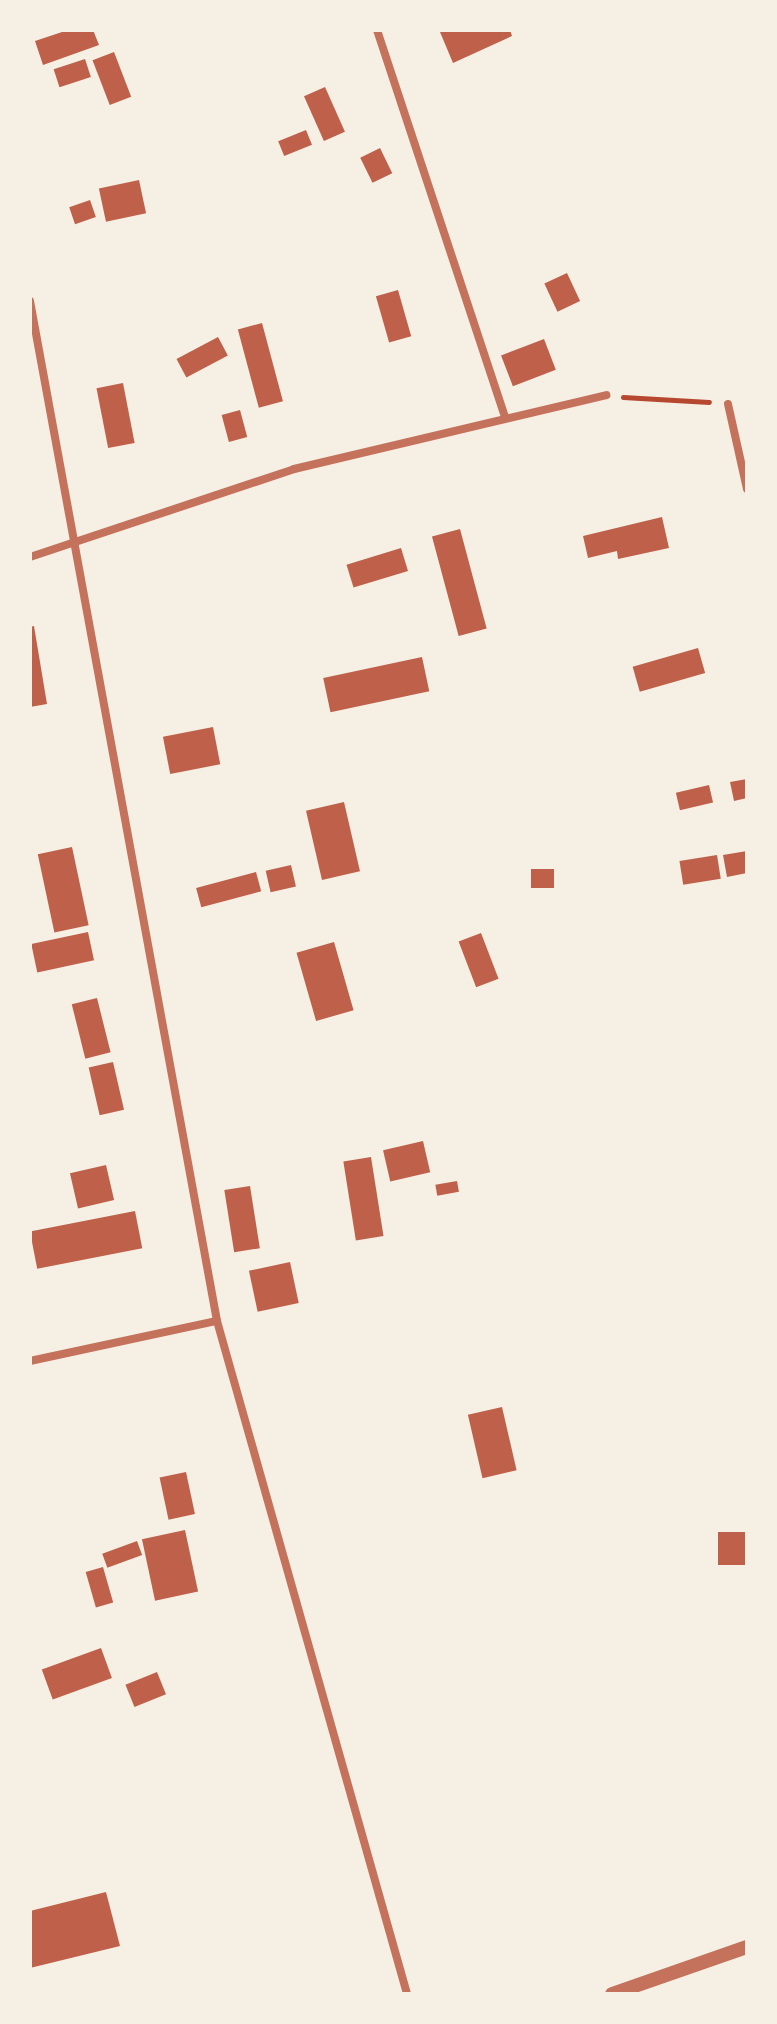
<!DOCTYPE html>
<html>
<head>
<meta charset="utf-8">
<style>
	body { margin:0 }
	#map { position:relative; width:777px; height:2024px; overflow:hidden; background:#f6efe4; font-family:Manrope,sans-serif }
	div>[style] { position:absolute }
	.building>* { inset:0; background:#bf614a; transform-origin:0 0 }
	.path>* { height:5px; margin:-2.5px; padding:0 2.5px; transform-origin:2.5px; border-radius:2.5px; background:#b5482f }
	.minor>* { height:8px; margin:-4px; padding:0 4px; transform-origin:4px; border-radius:4px; background:#c5725c }
	.tertiary>* { height:14px; margin:-7px; padding:0 7px; transform-origin:7px; border-radius:7px; background:#c5725c }
	span { translate:-50% -50%; white-space:nowrap; text-align:center; line-height:1.15; -webkit-text-stroke:6px #f6efe4; paint-order:stroke }
	.frame { position:absolute; inset:0; border:32px solid #f6efe4; pointer-events:none }
</style>
</head>
<body>
<div id="map">
	<div class="building">
		<i style="clip-path:polygon(68px 30px,93px 30px,99px 45px,43px 65px,35px 41px)"></i>
		<i style="clip-path:polygon(444px 30px,510px 30px,512px 36px,453px 63px,440px 32px)"></i>
		<i style="left:114px;top:52px;width:48px;height:23px;rotate:69deg"></i>
		<i style="left:85px;top:59px;width:19px;height:33px;rotate:72deg"></i>
		<i style="left:325px;top:87px;width:49px;height:23px;rotate:66deg"></i>
		<i style="left:306px;top:130px;width:16px;height:30px;rotate:68deg"></i>
		<i style="left:380px;top:148px;width:28px;height:22px;rotate:64deg"></i>
		<i style="left:139px;top:180px;width:34px;height:41px;rotate:78deg"></i>
		<i style="left:90px;top:200px;width:18px;height:22px;rotate:71deg"></i>
		<i style="left:567px;top:273px;width:31px;height:25px;rotate:65deg"></i>
		<i style="left:398px;top:290px;width:48px;height:23px;rotate:74deg"></i>
		<i style="left:262px;top:323px;width:81px;height:25px;rotate:75deg"></i>
		<i style="left:218px;top:337px;width:21px;height:47px;rotate:62deg"></i>
		<i style="left:544px;top:339px;width:33px;height:46px;rotate:69deg"></i>
		<i style="left:123px;top:383px;width:61px;height:27px;rotate:79deg"></i>
		<i style="left:240px;top:410px;width:28px;height:19px;rotate:75deg"></i>
		<i style="clip-path:polygon(662px 517px,669px 548px,618px 559px,617px 551px,588px 558px,583px 536px)"></i>
		<i style="left:460px;top:529px;width:103px;height:29px;rotate:75deg"></i>
		<i style="left:401px;top:548px;width:24px;height:57px;rotate:73deg"></i>
		<i style="clip-path:polygon(34px 626px,47px 704px,30px 707px,30px 627px)"></i>
		<i style="left:698px;top:648px;width:26px;height:68px;rotate:74deg"></i>
		<i style="left:422px;top:657px;width:35px;height:101px;rotate:78deg"></i>
		<i style="left:213px;top:727px;width:38px;height:51px;rotate:79deg"></i>
		<i style="clip-path:polygon(747px 779px,747px 798px,734px 801px,730px 782px)"></i>
		<i style="left:709px;top:785px;width:18px;height:34px;rotate:77deg"></i>
		<i style="left:344px;top:802px;width:71px;height:39px;rotate:77deg"></i>
		<i style="left:72px;top:847px;width:80px;height:35px;rotate:78deg"></i>
		<i style="clip-path:polygon(747px 851px,747px 873px,727px 877px,723px 855px)"></i>
		<i style="left:717px;top:855px;width:24px;height:38px;rotate:81deg"></i>
		<i style="left:291px;top:865px;width:22px;height:26px;rotate:77deg"></i>
		<i style="left:531px;top:869px;width:23px;height:19px"></i>
		<i style="left:256px;top:872px;width:20px;height:62px;rotate:75deg"></i>
		<i style="left:88px;top:932px;width:29px;height:58px;rotate:78deg"></i>
		<i style="left:481px;top:933px;width:49px;height:24px;rotate:69deg"></i>
		<i style="left:334px;top:942px;width:71px;height:39px;rotate:74deg"></i>
		<i style="left:97px;top:998px;width:56px;height:26px;rotate:76deg"></i>
		<i style="left:113px;top:1062px;width:49px;height:25px;rotate:77deg"></i>
		<i style="left:423px;top:1141px;width:32px;height:41px;rotate:77deg"></i>
		<i style="left:371px;top:1157px;width:80px;height:28px;rotate:81deg"></i>
		<i style="left:106px;top:1165px;width:36px;height:37px;rotate:77deg"></i>
		<i style="left:457px;top:1181px;width:11px;height:22px;rotate:80deg"></i>
		<i style="left:250px;top:1186px;width:63px;height:26px;rotate:81deg"></i>
		<i style="left:135px;top:1211px;width:38px;height:107px;rotate:79deg"></i>
		<i style="left:290px;top:1262px;width:42px;height:42px;rotate:78deg"></i>
		<i style="left:502px;top:1407px;width:65px;height:35px;rotate:77deg"></i>
		<i style="left:186px;top:1472px;width:43px;height:27px;rotate:78deg"></i>
		<i style="left:185px;top:1530px;width:63px;height:44px;rotate:78deg"></i>
		<i style="left:718px;top:1532px;width:29px;height:33px"></i>
		<i style="left:137px;top:1541px;width:15px;height:37px;rotate:70deg"></i>
		<i style="left:103px;top:1567px;width:37px;height:18px;rotate:74deg"></i>
		<i style="left:101px;top:1648px;width:32px;height:63px;rotate:70deg"></i>
		<i style="left:157px;top:1672px;width:24px;height:34px;rotate:68deg"></i>
		<i style="clip-path:polygon(106px 1892px,120px 1946px,30px 1968px,30px 1911px)"></i>
	</div>
	<div class="path">
		<i style="left:623px;top:397px;width:86px;rotate:3.3deg"></i>
	</div>
	<div class="minor">
		<i style="left:377px;top:30px;width:408px;rotate:71.7deg"></i>
		<i style="left:30px;top:301px;width:1037px;rotate:79.61deg"></i>
		<i style="left:217px;top:1321px;width:699px;rotate:74.23deg"></i>
		<i style="left:728px;top:404px;width:87px;rotate:77.4deg"></i>
		<i style="left:30px;top:557px;width:278px;rotate:-18.4deg"></i>
		<i style="left:294px;top:469px;width:321px;rotate:-13.3deg"></i>
		<i style="left:30px;top:1361px;width:191px;rotate:-12.1deg"></i>
	</div>
	<div class="tertiary">
		<i style="left:612px;top:1994px;width:143px;rotate:-19.2deg"></i>
	</div>
	<div class="frame"></div>
</div>
</body>
</html>
